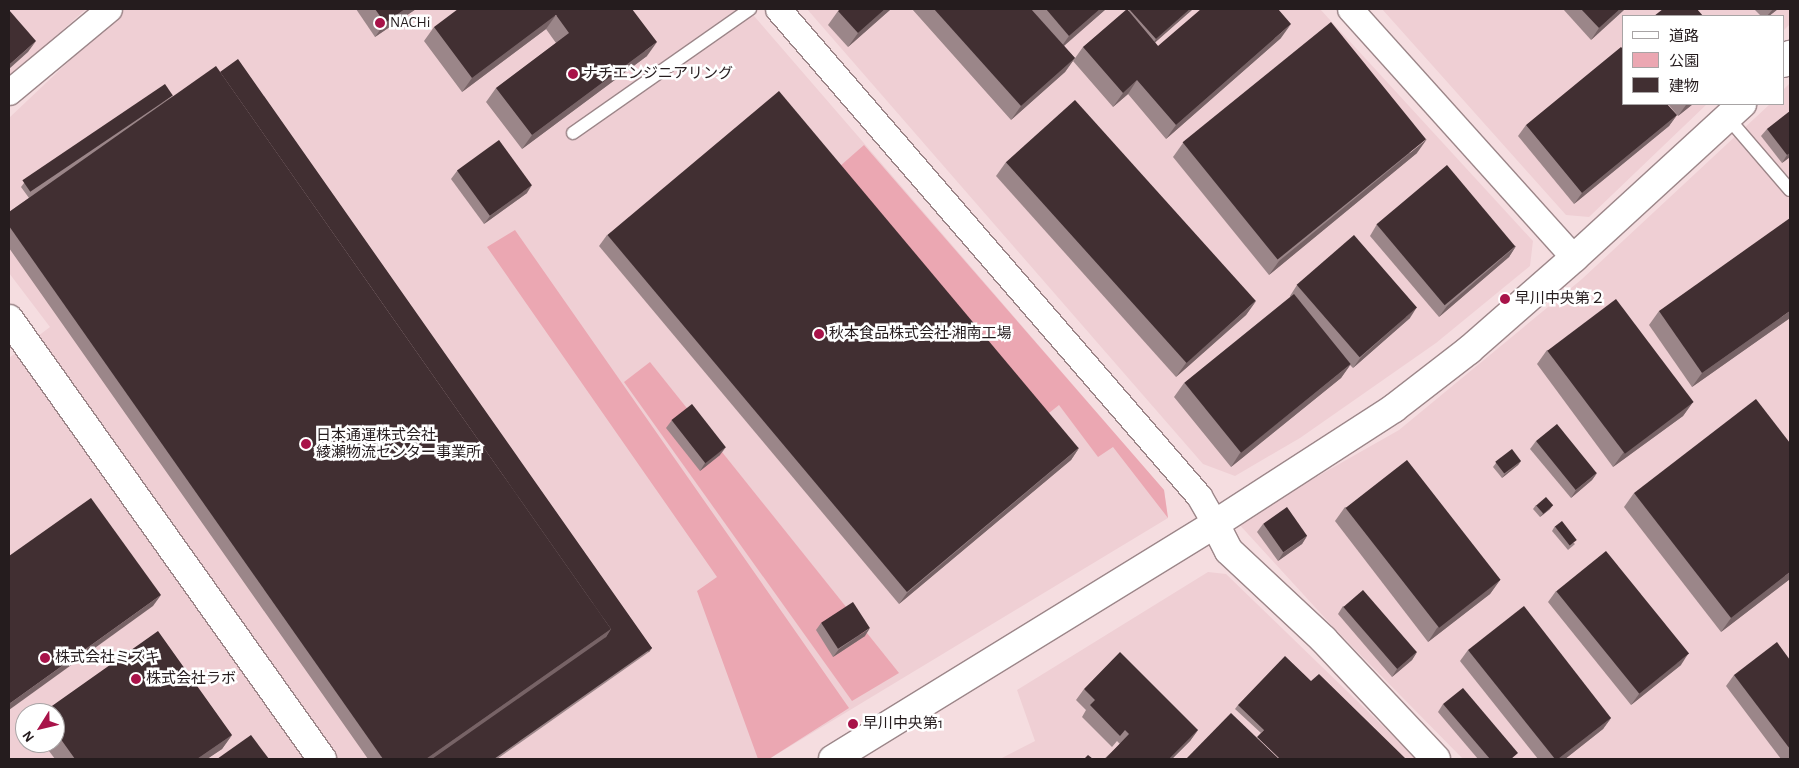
<!DOCTYPE html>
<html>
<head>
<meta charset="utf-8">
<style>
	body { margin:0 }
	#map { position:relative; width:1799px; height:768px; overflow:hidden; background:#f5dde0; font-family:"Alegreya Sans","Noto Sans JP",sans-serif }
	div>[style] { position:absolute }
	.built>* { inset:0; background:#efcfd4 }
	.green>* { inset:0; background:#eba7b2 }
	.roads { filter:drop-shadow(1px 0 #9c8689) drop-shadow(-1px 0 #9c8689) drop-shadow(0 1px #9c8689) drop-shadow(0 -1px #9c8689) }
	.lane>* { height:12px; margin:-6px; padding:0 6px; transform-origin:6px; border-radius:6px; background:#fff }
	.street>* { height:25px; margin:-12.5px; padding:0 12.5px; transform-origin:12.5px; border-radius:12.5px; background:#fff }
	.secondary>* { height:28px; margin:-14px; padding:0 14px; transform-origin:14px; border-radius:14px; background:#fff }
	.wall>* { inset:0; background:#9b8689 }
	.shaded-wall>* { inset:0; background:#776366; transform-origin:0 0 }
	.building>* { inset:0; background:#412f32; transform-origin:0 0 }
	.dots>* { width:14px; height:14px; translate:-50% -50%; box-sizing:border-box; border:2px solid #fff; border-radius:50% }
	span { translate:-50% -50%; white-space:nowrap; text-align:center; line-height:1.15; -webkit-text-stroke:5px #fff; paint-order:stroke }
	.poi-label { font-size:15px; color:#251c1e }
	.left { translate:0 -50%; text-align:left }
	.frame { position:absolute; inset:0; border:10px solid #251c1e; pointer-events:none }
	.legend { position:absolute; left:1622px; top:15px; width:162px; height:90px; box-sizing:border-box; background:#fff; border:1px solid #a8a4a5; margin:0; padding:6px 9px; list-style:none; font-size:15px; color:#251c1e }
	.legend li { display:flex; align-items:center; gap:10px; height:25px }
	.legend b { width:25px; border:1px solid #a8a4a5 }
	.north { position:absolute; left:15px; top:703px; width:50px; height:50px; box-sizing:border-box; background:#fff; border:1px solid #a8a4a5; border-radius:50%; rotate:234deg; font-size:14px; font-weight:700; line-height:20px; text-align:center; color:#251c1e }
	.north::after { content:''; display:block; margin:auto; width:18px; height:22px; background:#a81349; clip-path:polygon(50% 0,100% 100%,50% 72%,0 100%) }
</style>
</head>
<body>
<div id="map">
	<div class="built">
		<i style="clip-path:polygon(9px 9px,86px 9px,9px 78px)"></i>
		<i style="clip-path:polygon(evenodd,124px 9px,748px 9px,1164px 490px,1168px 518px,769px 759px,9px 759px,9px 358px,50px 327px,9px 273px,9px 118px,124px 9px,25px 713px,55px 713px,55px 743px,25px 743px,25px 713px)"></i>
		<i style="clip-path:polygon(807px 9px,1320px 9px,1533px 241px,1530px 266px,1436px 343px,1300px 438px,1235px 476px,1203px 464px)"></i>
		<i style="clip-path:polygon(1382px 9px,1790px 9px,1790px 24px,1783px 31px,1783px 16px,1623px 16px,1623px 104px,1707px 104px,1589px 217px,1566px 215px)"></i>
		<i style="clip-path:polygon(1790px 83px,1790px 759px,1463px 759px,1335px 629px,1237px 522px,1399px 430px,1582px 279px,1770px 104px,1783px 104px,1783px 90px)"></i>
		<i style="clip-path:polygon(1208px 572px,1226px 574px,1417px 759px,1000px 759px,1035px 741px,1017px 690px)"></i>
	</div>
	<div class="green">
		<i style="clip-path:polygon(864px 145px,1164px 490px,1168px 518px,1113px 447px,1098px 457px,1059px 405px,1039px 421px,831px 174px)"></i>
		<i style="clip-path:polygon(515px 230px,849px 708px,769px 759px,758px 759px,697px 591px,717px 577px,487px 247px)"></i>
		<i style="clip-path:polygon(650px 362px,899px 673px,852px 701px,624px 382px)"></i>
	</div>
	<div class="roads">
		<div class="lane">
			<i style="left:1728px;top:118px;width:95px;rotate:49.3deg"></i>
			<i style="left:573px;top:133px;width:216px;rotate:-35deg"></i>
		</div>
		<div class="street">
			<i style="left:778px;top:9px;width:644px;rotate:49.16deg"></i>
			<i style="left:1199px;top:496px;width:32px;rotate:60deg"></i>
			<i style="left:1350px;top:9px;width:335px;rotate:48deg"></i>
			<i style="left:9px;top:92px;width:130px;rotate:-39.7deg"></i>
		</div>
		<div class="secondary">
			<i style="left:1783px;top:63px;width:11px;rotate:-49deg"></i>
			<i style="left:9px;top:319px;width:540px;rotate:54.57deg"></i>
			<i style="left:1215px;top:524px;width:30px;rotate:63deg"></i>
			<i style="left:1229px;top:551px;width:130px;rotate:43.1deg"></i>
			<i style="left:1324px;top:640px;width:163px;rotate:46.7deg"></i>
			<i style="left:833px;top:759px;width:448px;rotate:-31.6deg"></i>
			<i style="left:1215px;top:524px;width:213px;rotate:-32.9deg"></i>
			<i style="left:1394px;top:408px;width:95px;rotate:-37.7deg"></i>
			<i style="left:1469px;top:350px;width:140px;rotate:-41.2deg"></i>
			<i style="left:1574px;top:258px;width:228px;rotate:-42.5deg"></i>
		</div>
	</div>
	<div class="wall">
		<i style="clip-path:polygon(356px 9px,416px 9px,375px 37px)"></i>
		<i style="clip-path:polygon(632px 9px,647px 56px,522px 149px,486px 102px,496px 88px,556px 43px,546px 29px,462px 92px,424px 41px,434px 27px)"></i>
		<i style="clip-path:polygon(841px 9px,891px 9px,848px 47px,828px 25px,838px 11px)"></i>
		<i style="clip-path:polygon(912px 9px,1106px 9px,1064px 46px,1075px 58px,1065px 72px,1011px 120px)"></i>
		<i style="clip-path:polygon(1130px 9px,1193px 9px,1155px 42px,1158px 46px,1281px 38px,1166px 139px,1128px 94px,1113px 107px,1073px 61px,1083px 47px,1128px 11px)"></i>
		<i style="clip-path:polygon(1563px 9px,1625px 9px,1591px 40px)"></i>
		<i style="clip-path:polygon(1754px 9px,1778px 9px,1769px 16px,1761px 16px)"></i>
		<i style="clip-path:polygon(173px 96px,652px 648px,649px 652px,497px 759px,368px 759px,9px 248px,9px 212px,29px 198px,21px 187px,24px 183px)"></i>
		<i style="clip-path:polygon(1668px 104px,1693px 104px,1678px 116px)"></i>
		<i style="clip-path:polygon(1790px 111px,1790px 157px,1782px 163px,1761px 136px,1767px 129px)"></i>
		<i style="clip-path:polygon(1677px 115px,1669px 126px,1574px 204px,1518px 136px,1526px 125px)"></i>
		<i style="clip-path:polygon(1183px 143px,1417px 153px,1269px 275px,1173px 157px)"></i>
		<i style="clip-path:polygon(1006px 162px,1256px 301px,1246px 315px,1176px 377px,996px 176px)"></i>
		<i style="clip-path:polygon(457px 171px,527px 193px,484px 224px,451px 179px)"></i>
		<i style="clip-path:polygon(1377px 224px,1516px 246px,1509px 257px,1439px 317px,1370px 236px)"></i>
		<i style="clip-path:polygon(607px 235px,1079px 448px,1071px 460px,899px 604px,599px 246px)"></i>
		<i style="clip-path:polygon(1297px 285px,1410px 318px,1353px 368px,1350px 365px,1341px 378px,1231px 467px,1174px 397px,1184px 383px,1290px 297px,1290px 296px)"></i>
		<i style="clip-path:polygon(1659px 311px,1790px 318px,1692px 387px,1649px 325px)"></i>
		<i style="clip-path:polygon(1547px 350px,1693px 402px,1683px 416px,1613px 467px,1537px 364px)"></i>
		<i style="clip-path:polygon(672px 420px,720px 455px,700px 471px,666px 428px)"></i>
		<i style="clip-path:polygon(1536px 441px,1597px 473px,1592px 480px,1571px 498px,1530px 449px)"></i>
		<i style="clip-path:polygon(1521px 461px,1518px 465px,1502px 478px,1493px 467px,1496px 463px)"></i>
		<i style="clip-path:polygon(1634px 493px,1790px 579px,1721px 632px,1624px 507px)"></i>
		<i style="clip-path:polygon(1536px 505px,1550px 509px,1540px 517px,1533px 509px)"></i>
		<i style="clip-path:polygon(1345px 507px,1500px 580px,1490px 594px,1428px 642px,1335px 521px)"></i>
		<i style="clip-path:polygon(1263px 524px,1307px 536px,1302px 544px,1278px 561px,1257px 532px)"></i>
		<i style="clip-path:polygon(1555px 526px,1575px 544px,1568px 550px,1552px 531px)"></i>
		<i style="clip-path:polygon(1556px 591px,1681px 665px,1631px 705px,1548px 602px)"></i>
		<i style="clip-path:polygon(1343px 606px,1417px 652px,1412px 660px,1392px 677px,1338px 614px)"></i>
		<i style="clip-path:polygon(821px 623px,865px 636px,833px 657px,816px 630px)"></i>
		<i style="clip-path:polygon(1468px 650px,1611px 718px,1603px 729px,1565px 759px,1538px 759px,1460px 661px)"></i>
		<i style="clip-path:polygon(1790px 660px,1790px 759px,1781px 759px,1726px 686px,1734px 675px)"></i>
		<i style="clip-path:polygon(1311px 681px,1257px 737px,1261px 733px,1235px 709px,1238px 705px)"></i>
		<i style="clip-path:polygon(1084px 689px,1198px 730px,1190px 741px,1172px 759px,1104px 759px,1120px 744px,1117px 741px,1112px 747px,1082px 717px,1086px 710px,1076px 700px)"></i>
		<i style="clip-path:polygon(1443px 704px,1514px 759px,1478px 759px,1438px 712px)"></i>
		<i style="clip-path:polygon(55px 713px,232px 735px,222px 749px,207px 759px,55px 759px,43px 743px,55px 743px)"></i>
	</div>
	<div class="shaded-wall">
		<i style="clip-path:polygon(405px 9px,416px 9px,375px 37px,385px 23px)"></i>
		<i style="clip-path:polygon(885px 9px,891px 9px,848px 47px,858px 33px)"></i>
		<i style="clip-path:polygon(1100px 9px,1106px 9px,1059px 50px,1069px 36px)"></i>
		<i style="clip-path:polygon(1190px 9px,1193px 9px,1150px 47px,1156px 39px)"></i>
		<i style="clip-path:polygon(1620px 9px,1625px 9px,1591px 40px,1599px 28px)"></i>
		<i style="clip-path:polygon(1773px 9px,1778px 9px,1769px 16px,1767px 16px)"></i>
		<i style="clip-path:polygon(556px 15px,546px 29px,462px 92px,472px 78px)"></i>
		<i style="clip-path:polygon(1291px 24px,1281px 38px,1166px 139px,1176px 125px)"></i>
		<i style="clip-path:polygon(36px 41px,28px 52px,9px 69px,9px 65px)"></i>
		<i style="clip-path:polygon(657px 42px,647px 56px,522px 149px,532px 135px)"></i>
		<i style="clip-path:polygon(1075px 58px,1065px 72px,1011px 120px,1021px 106px)"></i>
		<i style="clip-path:polygon(1137px 80px,1128px 94px,1113px 107px,1123px 93px)"></i>
		<i style="clip-path:polygon(1687px 104px,1693px 104px,1678px 116px,1686px 105px)"></i>
		<i style="clip-path:polygon(1677px 115px,1669px 126px,1574px 204px,1582px 193px)"></i>
		<i style="clip-path:polygon(1427px 139px,1417px 153px,1269px 275px,1279px 261px)"></i>
		<i style="clip-path:polygon(1790px 153px,1790px 157px,1782px 163px,1787px 155px)"></i>
		<i style="clip-path:polygon(532px 185px,527px 193px,484px 224px,490px 216px)"></i>
		<i style="clip-path:polygon(1516px 246px,1509px 257px,1439px 317px,1447px 306px)"></i>
		<i style="clip-path:polygon(1256px 301px,1246px 315px,1176px 377px,1186px 363px)"></i>
		<i style="clip-path:polygon(1417px 307px,1410px 318px,1353px 368px,1361px 357px)"></i>
		<i style="clip-path:polygon(1790px 311px,1790px 318px,1692px 387px,1702px 373px)"></i>
		<i style="clip-path:polygon(1351px 364px,1341px 378px,1231px 467px,1240px 453px)"></i>
		<i style="clip-path:polygon(1693px 402px,1683px 416px,1613px 467px,1623px 453px)"></i>
		<i style="clip-path:polygon(726px 447px,720px 455px,700px 471px,705px 463px)"></i>
		<i style="clip-path:polygon(1079px 448px,1071px 460px,899px 604px,907px 593px)"></i>
		<i style="clip-path:polygon(1521px 461px,1518px 465px,1502px 478px,1505px 474px)"></i>
		<i style="clip-path:polygon(1597px 473px,1592px 480px,1571px 498px,1576px 490px)"></i>
		<i style="clip-path:polygon(1553px 505px,1550px 509px,1540px 517px,1543px 513px)"></i>
		<i style="clip-path:polygon(1307px 536px,1302px 544px,1278px 561px,1283px 553px)"></i>
		<i style="clip-path:polygon(1790px 572px,1790px 579px,1721px 632px,1731px 618px)"></i>
		<i style="clip-path:polygon(1500px 580px,1490px 594px,1428px 642px,1437px 628px)"></i>
		<i style="clip-path:polygon(161px 595px,153px 606px,9px 710px,9px 704px)"></i>
		<i style="clip-path:polygon(870px 628px,865px 636px,833px 657px,839px 649px)"></i>
		<i style="clip-path:polygon(611px 629px,603px 641px,434px 759px,426px 759px)"></i>
		<i style="left:652px;top:648px;width:5px;height:193px;rotate:127deg"></i>
		<i style="clip-path:polygon(1417px 652px,1412px 660px,1392px 677px,1397px 669px)"></i>
		<i style="clip-path:polygon(1688px 654px,1681px 665px,1631px 705px,1639px 694px)"></i>
		<i style="clip-path:polygon(1611px 718px,1603px 729px,1565px 759px,1558px 759px)"></i>
		<i style="clip-path:polygon(1198px 730px,1190px 741px,1172px 759px,1169px 759px)"></i>
		<i style="clip-path:polygon(232px 735px,222px 749px,207px 759px,197px 759px)"></i>
	</div>
	<div class="building">
		<i style="clip-path:polygon(375px 9px,405px 9px,385px 23px)"></i>
		<i style="clip-path:polygon(458px 9px,632px 9px,657px 42px,532px 135px,496px 88px,569px 33px,556px 15px,472px 78px,434px 27px)"></i>
		<i style="clip-path:polygon(841px 9px,885px 9px,858px 33px,838px 11px)"></i>
		<i style="clip-path:polygon(934px 9px,1031px 9px,1075px 58px,1021px 106px)"></i>
		<i style="clip-path:polygon(1046px 9px,1100px 9px,1069px 36px)"></i>
		<i style="clip-path:polygon(1127px 9px,1158px 46px,1201px 9px,1278px 9px,1291px 24px,1176px 125px,1137px 80px,1123px 93px,1083px 47px)"></i>
		<i style="clip-path:polygon(1129px 9px,1190px 9px,1156px 39px)"></i>
		<i style="clip-path:polygon(1581px 9px,1620px 9px,1599px 28px)"></i>
		<i style="clip-path:polygon(1663px 9px,1697px 9px,1703px 16px,1654px 16px)"></i>
		<i style="clip-path:polygon(9px 10px,36px 41px,9px 65px)"></i>
		<i style="left:1331px;top:22px;width:151px;height:191px;rotate:51deg"></i>
		<i style="clip-path:polygon(1621px 47px,1623px 49px,1623px 104px,1667px 104px,1677px 115px,1582px 193px,1526px 125px)"></i>
		<i style="clip-path:polygon(238px 59px,652px 648px,494px 759px,432px 759px,606px 637px,611px 629px,220px 72px)"></i>
		<i style="clip-path:polygon(216px 66px,611px 629px,426px 759px,383px 759px,9px 226px,9px 212px)"></i>
		<i style="left:165px;top:84px;width:14px;height:172px;rotate:56deg"></i>
		<i style="left:779px;top:91px;width:466px;height:224px;rotate:50deg"></i>
		<i style="left:1075px;top:100px;width:270px;height:93px;rotate:48deg"></i>
		<i style="clip-path:polygon(1790px 111px,1790px 153px,1787px 155px,1767px 129px)"></i>
		<i style="left:499px;top:140px;width:56px;height:52px;rotate:54deg"></i>
		<i style="left:1447px;top:165px;width:106px;height:92px;rotate:50deg"></i>
		<i style="clip-path:polygon(1790px 218px,1790px 311px,1702px 373px,1659px 311px)"></i>
		<i style="left:1354px;top:235px;width:96px;height:76px;rotate:49deg"></i>
		<i style="left:1294px;top:294px;width:90px;height:141px;rotate:51deg"></i>
		<i style="left:1616px;top:299px;width:129px;height:86px;rotate:53deg"></i>
		<i style="clip-path:polygon(1756px 399px,1790px 443px,1790px 572px,1731px 618px,1634px 493px)"></i>
		<i style="left:692px;top:404px;width:55px;height:26px;rotate:52deg"></i>
		<i style="left:1557px;top:424px;width:63px;height:27px;rotate:51deg"></i>
		<i style="left:1512px;top:449px;width:15px;height:21px;rotate:53deg"></i>
		<i style="left:1407px;top:460px;width:152px;height:78px;rotate:52deg"></i>
		<i style="left:1546px;top:497px;width:11px;height:13px;rotate:49deg"></i>
		<i style="clip-path:polygon(91px 498px,161px 595px,9px 704px,9px 556px)"></i>
		<i style="left:1287px;top:507px;width:35px;height:29px;rotate:55deg"></i>
		<i style="left:1562px;top:521px;width:24px;height:9px;rotate:52deg"></i>
		<i style="left:1606px;top:551px;width:132px;height:64px;rotate:51deg"></i>
		<i style="left:1363px;top:590px;width:82px;height:26px;rotate:49deg"></i>
		<i style="left:853px;top:602px;width:31px;height:38px;rotate:57deg"></i>
		<i style="clip-path:polygon(1524px 606px,1611px 718px,1558px 759px,1555px 759px,1468px 650px)"></i>
		<i style="clip-path:polygon(158px 631px,232px 735px,197px 759px,75px 759px,55px 731px,55px 713px,42px 713px)"></i>
		<i style="clip-path:polygon(1777px 642px,1790px 660px,1790px 749px,1734px 675px)"></i>
		<i style="clip-path:polygon(1120px 652px,1198px 730px,1169px 759px,1107px 759px,1106px 758px,1129px 734px,1125px 730px,1120px 736px,1090px 705px,1095px 700px,1084px 689px)"></i>
		<i style="clip-path:polygon(1285px 656px,1311px 681px,1319px 674px,1406px 759px,1280px 759px,1257px 737px,1264px 730px,1238px 705px)"></i>
		<i style="clip-path:polygon(1463px 688px,1518px 753px,1511px 759px,1490px 759px,1443px 704px)"></i>
		<i style="clip-path:polygon(1231px 713px,1279px 759px,1186px 759px)"></i>
		<i style="clip-path:polygon(251px 735px,269px 759px,217px 759px)"></i>
		<i style="clip-path:polygon(1088px 755px,1093px 759px,1084px 759px)"></i>
	</div>
	<div class="dots">
		<i style="left:380px;top:23px;background:#a81349"></i>
		<i style="left:573px;top:74px;background:#a81349"></i>
		<i style="left:1505px;top:299px;background:#a81349"></i>
		<i style="left:819px;top:334px;background:#a81349"></i>
		<i style="left:306px;top:444px;background:#a81349"></i>
		<i style="left:45px;top:658px;background:#a81349"></i>
		<i style="left:136px;top:679px;background:#a81349"></i>
		<i style="left:853px;top:724px;background:#a81349"></i>
	</div>
	<div class="poi-label">
		<span class="left" style="left:390px;top:23px">NACHi</span>
		<span class="left" style="left:583px;top:74px">ナチエンジニアリング</span>
		<span class="left" style="left:1515px;top:299px">早川中央第２</span>
		<span class="left" style="left:829px;top:334px">秋本食品株式会社 湘南工場</span>
		<span class="left" style="left:316px;top:444px">日本通運株式会社<br>綾瀬物流センター事業所</span>
		<span class="left" style="left:55px;top:658px">株式会社ミズキ</span>
		<span class="left" style="left:146px;top:679px">株式会社ラボ</span>
		<span class="left" style="left:863px;top:724px">早川中央第1</span>
	</div>
	<div class="frame"></div>
	<ul class="legend">
	<li><b style="height:6px;background:#fff"></b>道路</li>
	<li><b style="height:14px;background:#eba7b2"></b>公園</li>
	<li><b style="height:14px;background:#412f32"></b>建物</li>
	</ul>
	<div class="north">N</div>
</div>
</body>
</html>
